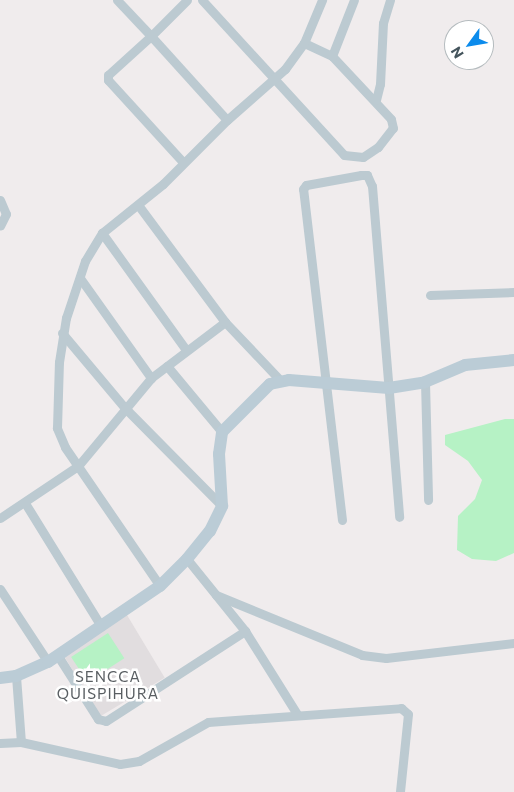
<!DOCTYPE html>
<html>
<head>
<meta charset="utf-8">
<style>
	body { margin:0 }
	#map { position:relative; width:514px; height:792px; overflow:hidden; background:#f0eced; font-family:Commissioner,sans-serif }
	div>[style] { position:absolute }
	.education>* { inset:0; background:#e1dddf; transform-origin:0 0 }
	.green>* { inset:0; background:#b6f2c5; transform-origin:0 0 }
	.street>* { height:9px; margin:-4.5px; padding:0 4.5px; transform-origin:4.5px; border-radius:4.5px; background:#bccad1 }
	.secondary>* { height:12px; margin:-6px; padding:0 6px; transform-origin:6px; border-radius:6px; background:#bbccd6 }
	span { translate:-50% -50%; white-space:nowrap; text-align:center; line-height:1.15; -webkit-text-stroke:5px #fff; paint-order:stroke }
	.neighbourhood-label { font-size:15px; color:#595e62; letter-spacing:1px }
	.north { position:absolute; left:444px; top:20px; width:50px; height:50px; box-sizing:border-box; background:#fff; border:1px solid #b4bbbe; border-radius:50%; rotate:238deg; font-size:14px; font-weight:700; line-height:20px; text-align:center; color:#44545c }
	.north::after { content:''; display:block; margin:auto; width:18px; height:22px; background:#0b8bec; clip-path:polygon(50% 0,100% 100%,50% 72%,0 100%) }
</style>
</head>
<body>
<div id="map">
	<div class="education">
		<i style="left:124px;top:610px;width:79px;height:75px;rotate:59deg"></i>
	</div>
	<div class="green">
		<i style="clip-path:polygon(505px 419px,514px 419px,514px 553px,496px 561px,472px 559px,457px 550px,458px 516px,475px 499px,482px 480px,468px 461px,445px 445px,445px 435px)"></i>
		<i style="left:108px;top:633px;width:30px;height:44px;rotate:57deg"></i>
	</div>
	<div class="street">
		<i style="left:117px;top:0;width:50px;rotate:46.6deg"></i>
		<i style="left:151px;top:36px;width:58px;rotate:137.8deg"></i>
		<i style="left:108px;top:75px;width:5px;rotate:90deg"></i>
		<i style="left:108px;top:80px;width:111px;rotate:47.6deg"></i>
		<i style="left:187px;top:0;width:51px;rotate:135deg"></i>
		<i style="left:151px;top:36px;width:113px;rotate:47.9deg"></i>
		<i style="left:202px;top:0;width:210px;rotate:47.5deg"></i>
		<i style="left:344px;top:155px;width:19px;rotate:6deg"></i>
		<i style="left:363px;top:157px;width:18px;rotate:-34deg"></i>
		<i style="left:378px;top:147px;width:24px;rotate:-52deg"></i>
		<i style="left:393px;top:128px;width:9px;rotate:-103deg"></i>
		<i style="left:391px;top:119px;width:86px;rotate:-133.1deg"></i>
		<i style="left:332px;top:56px;width:31px;rotate:-155deg"></i>
		<i style="left:332px;top:56px;width:60px;rotate:-68.6deg"></i>
		<i style="left:376px;top:100px;width:16px;rotate:-76deg"></i>
		<i style="left:380px;top:84px;width:61px;rotate:-87.2deg"></i>
		<i style="left:383px;top:23px;width:24px;rotate:-73deg"></i>
		<i style="left:0;top:200px;width:15px;rotate:67deg"></i>
		<i style="left:6px;top:214px;width:13px;rotate:117deg"></i>
		<i style="left:102px;top:233px;width:144px;rotate:54.3deg"></i>
		<i style="left:80px;top:278px;width:123px;rotate:54.6deg"></i>
		<i style="left:430px;top:295px;width:84px;rotate:-2deg"></i>
		<i style="left:225px;top:322px;width:80px;rotate:46.5deg"></i>
		<i style="left:62px;top:333px;width:98px;rotate:50deg"></i>
		<i style="left:125px;top:408px;width:138px;rotate:45.3deg"></i>
		<i style="left:167px;top:366px;width:86px;rotate:50.2deg"></i>
		<i style="left:425px;top:382px;width:118px;rotate:88.5deg"></i>
		<i style="left:25px;top:503px;width:145px;rotate:58.3deg"></i>
		<i style="left:0;top:518px;width:94px;rotate:-33.7deg"></i>
		<i style="left:78px;top:466px;width:114px;rotate:-50.3deg"></i>
		<i style="left:151px;top:378px;width:93px;rotate:-37.1deg"></i>
		<i style="left:225px;top:322px;width:146px;rotate:-126.6deg"></i>
		<i style="left:342px;top:520px;width:333px;rotate:-96.7deg"></i>
		<i style="left:303px;top:189px;width:5px;rotate:-53deg"></i>
		<i style="left:306px;top:185px;width:56px;rotate:-10.3deg"></i>
		<i style="left:361px;top:175px;width:6px"></i>
		<i style="left:367px;top:175px;width:12px;rotate:66deg"></i>
		<i style="left:372px;top:186px;width:332px;rotate:85.3deg"></i>
		<i style="left:187px;top:559px;width:92px;rotate:51.1deg"></i>
		<i style="left:245px;top:631px;width:98px;rotate:57.9deg"></i>
		<i style="left:160px;top:586px;width:168px;rotate:-124.4deg"></i>
		<i style="left:65px;top:447px;width:21px;rotate:-113deg"></i>
		<i style="left:57px;top:428px;width:66px;rotate:-88.3deg"></i>
		<i style="left:59px;top:362px;width:45px;rotate:-81deg"></i>
		<i style="left:66px;top:318px;width:60px;rotate:-71.6deg"></i>
		<i style="left:85px;top:261px;width:33px;rotate:-59deg"></i>
		<i style="left:102px;top:233px;width:78px;rotate:-38.8deg"></i>
		<i style="left:163px;top:184px;width:91px;rotate:-45deg"></i>
		<i style="left:227px;top:120px;width:77px;rotate:-41.3deg"></i>
		<i style="left:285px;top:69px;width:32px;rotate:-54deg"></i>
		<i style="left:304px;top:43px;width:47px;rotate:-67.3deg"></i>
		<i style="left:0;top:589px;width:87px;rotate:56.7deg"></i>
		<i style="left:216px;top:595px;width:158px;rotate:22.3deg"></i>
		<i style="left:362px;top:655px;width:24px;rotate:7deg"></i>
		<i style="left:386px;top:658px;width:129px;rotate:-6.7deg"></i>
		<i style="left:58px;top:656px;width:75px;rotate:57.6deg"></i>
		<i style="left:98px;top:719px;width:8px;rotate:14deg"></i>
		<i style="left:106px;top:721px;width:166px;rotate:-32.9deg"></i>
		<i style="left:16px;top:676px;width:66px;rotate:85.7deg"></i>
		<i style="left:0;top:743px;width:21px;rotate:-3deg"></i>
		<i style="left:21px;top:742px;width:101px;rotate:12.5deg"></i>
		<i style="left:120px;top:764px;width:19px;rotate:-9deg"></i>
		<i style="left:139px;top:761px;width:79px;rotate:-29.5deg"></i>
		<i style="left:208px;top:722px;width:194px;rotate:-4.1deg"></i>
		<i style="left:401px;top:708px;width:9px;rotate:41deg"></i>
		<i style="left:408px;top:714px;width:78px;rotate:95.9deg"></i>
	</div>
	<div class="secondary">
		<i style="left:0;top:678px;width:16px;rotate:-7deg"></i>
		<i style="left:16px;top:676px;width:35px;rotate:-24deg"></i>
		<i style="left:48px;top:662px;width:135px;rotate:-34.2deg"></i>
		<i style="left:160px;top:586px;width:38px;rotate:-45deg"></i>
		<i style="left:187px;top:559px;width:36px;rotate:-51deg"></i>
		<i style="left:210px;top:531px;width:28px;rotate:-64deg"></i>
		<i style="left:222px;top:506px;width:52px;rotate:-93.3deg"></i>
		<i style="left:219px;top:454px;width:22px;rotate:-82deg"></i>
		<i style="left:222px;top:432px;width:68px;rotate:-45deg"></i>
		<i style="left:270px;top:384px;width:19px;rotate:-12deg"></i>
		<i style="left:289px;top:380px;width:100px;rotate:4.6deg"></i>
		<i style="left:389px;top:388px;width:36px;rotate:-9deg"></i>
		<i style="left:425px;top:382px;width:43px;rotate:-23deg"></i>
		<i style="left:465px;top:365px;width:49px;rotate:-5.8deg"></i>
	</div>
	<div class="neighbourhood-label">
		<span style="left:108px;top:685px">SENCCA<br>QUISPIHURA</span>
	</div>
	<div class="north">N</div>
</div>
</body>
</html>
